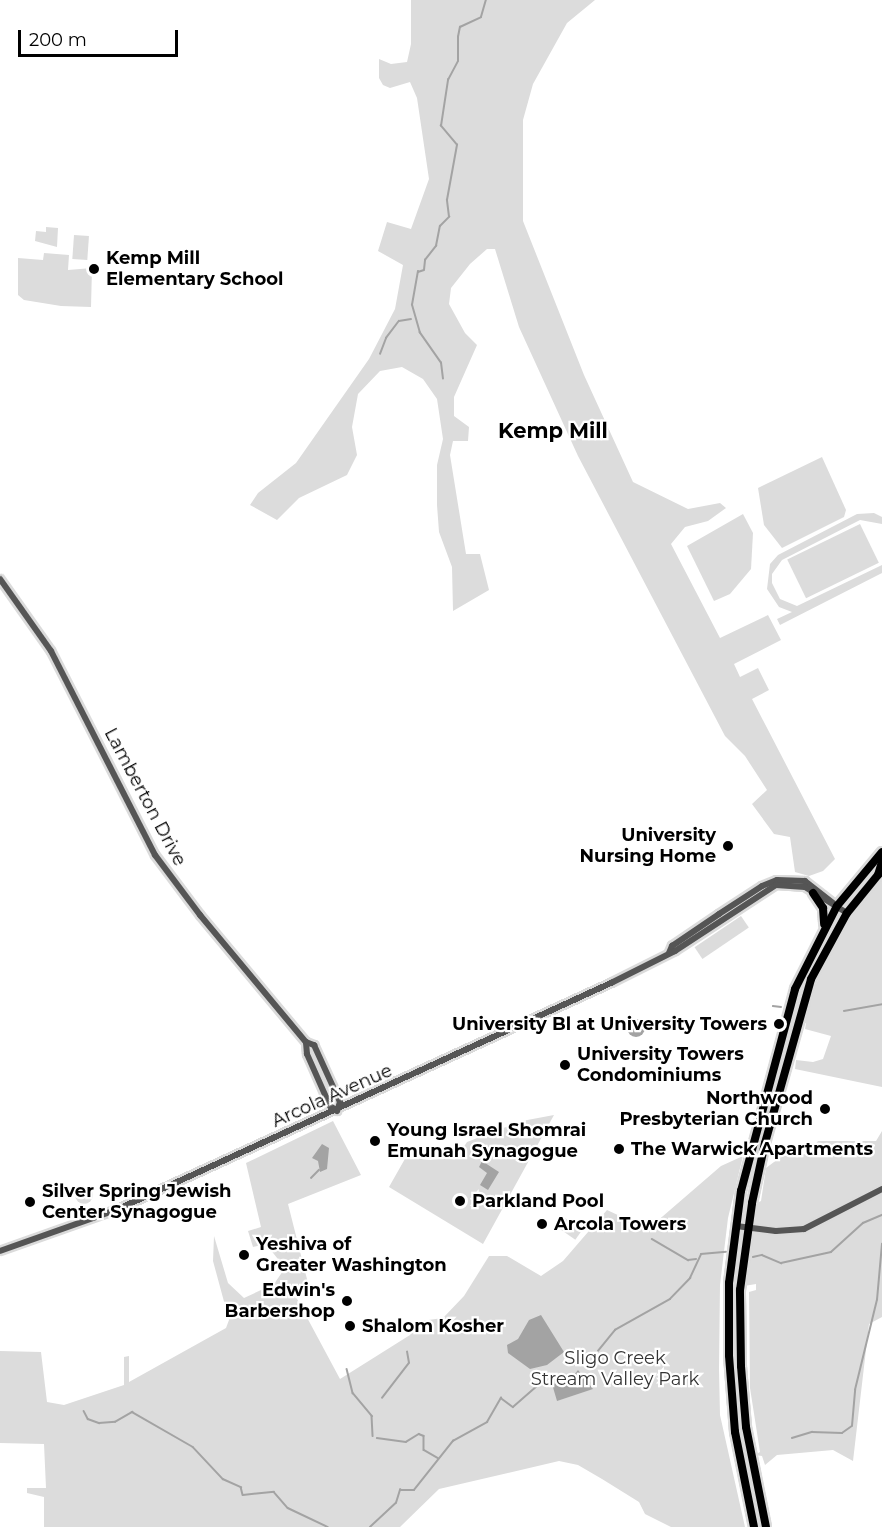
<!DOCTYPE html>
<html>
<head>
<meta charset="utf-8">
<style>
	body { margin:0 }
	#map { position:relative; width:882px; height:1527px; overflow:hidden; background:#fff; font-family:Montserrat,sans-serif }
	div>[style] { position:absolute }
	.green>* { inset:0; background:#dcdcdc; transform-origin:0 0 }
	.round { border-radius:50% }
	.water>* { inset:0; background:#a3a3a3 }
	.stream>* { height:1.5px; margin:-0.75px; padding:0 0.75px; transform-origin:0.75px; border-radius:0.75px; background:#a3a3a3 }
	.roads { filter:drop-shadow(2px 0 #dbdbdb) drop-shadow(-2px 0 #dbdbdb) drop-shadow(0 2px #dbdbdb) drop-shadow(0 -2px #dbdbdb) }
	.minor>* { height:6px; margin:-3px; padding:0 3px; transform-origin:3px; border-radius:3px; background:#555 }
	.major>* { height:8px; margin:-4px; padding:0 4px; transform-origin:4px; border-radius:4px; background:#000 }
	.dots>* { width:16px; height:16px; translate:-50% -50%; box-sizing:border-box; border:3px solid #fff; border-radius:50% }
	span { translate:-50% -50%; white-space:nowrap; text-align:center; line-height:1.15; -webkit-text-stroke:4.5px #fff; paint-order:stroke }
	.poi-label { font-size:18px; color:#000; font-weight:700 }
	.left { translate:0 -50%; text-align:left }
	.right { translate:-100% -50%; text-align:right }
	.street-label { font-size:18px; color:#000 }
	.park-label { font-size:18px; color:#333 }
	.quarter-label { font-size:21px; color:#000; font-weight:700 }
	.scale { position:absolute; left:18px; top:30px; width:160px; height:27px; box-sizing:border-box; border:3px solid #000; border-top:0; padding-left:8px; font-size:18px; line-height:21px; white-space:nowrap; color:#000; -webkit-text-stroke:4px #fff; paint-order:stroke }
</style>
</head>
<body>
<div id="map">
	<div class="green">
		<i style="clip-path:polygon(411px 0,595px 0,567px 23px,533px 84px,523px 120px,523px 221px,584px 375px,633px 482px,688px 509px,720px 503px,726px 508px,708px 521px,685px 527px,671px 544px,720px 638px,768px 615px,781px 640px,734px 664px,740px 677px,758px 668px,769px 690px,752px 699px,835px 859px,823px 871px,809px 876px,795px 872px,790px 837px,774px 834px,752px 804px,767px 790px,745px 756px,725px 736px,578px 456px,519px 327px,495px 249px,487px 249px,470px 264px,451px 288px,449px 304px,465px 333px,477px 345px,454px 397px,454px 416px,469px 427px,468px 441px,453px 441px,450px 455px,466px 554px,480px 554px,489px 590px,453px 611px,452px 567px,439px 532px,437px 505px,437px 465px,443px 439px,437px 399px,423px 379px,402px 367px,380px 371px,358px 394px,352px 427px,357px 455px,347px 475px,299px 498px,277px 520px,250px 505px,258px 493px,296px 463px,369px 359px,395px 309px,403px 265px,378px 251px,387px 222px,411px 229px,429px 179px,417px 98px,410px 82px,390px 88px,383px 85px,379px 78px,379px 59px,391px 64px,407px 62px,411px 44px)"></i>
		<i style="clip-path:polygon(46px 227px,58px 228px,57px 247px,35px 241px,36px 231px,46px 232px)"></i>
		<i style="left:74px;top:235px;width:15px;height:24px;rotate:4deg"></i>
		<i style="clip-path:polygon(44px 253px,69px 255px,68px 270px,92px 268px,91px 307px,61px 306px,24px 300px,18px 295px,18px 258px,43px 260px)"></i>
		<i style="clip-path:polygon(822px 457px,846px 510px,844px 517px,782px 548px,764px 525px,758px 488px)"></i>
		<i style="clip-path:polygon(874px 513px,882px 517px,882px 524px,860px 520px,782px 560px,772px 574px,772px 583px,780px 599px,797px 606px,882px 565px,882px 573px,780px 625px,777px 619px,792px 612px,779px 607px,767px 589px,770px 564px,778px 555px,857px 514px)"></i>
		<i style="clip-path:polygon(743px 514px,753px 533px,751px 569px,730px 594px,714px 601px,687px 546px)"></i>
		<i style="left:860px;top:524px;width:43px;height:81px;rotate:64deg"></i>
		<i style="clip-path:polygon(882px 876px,882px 1087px,795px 1069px,796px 1060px,813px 1062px,823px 1059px,831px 1036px,805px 1029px,806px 1023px,802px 1024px,809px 999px,839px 935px)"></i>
		<i style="left:741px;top:916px;width:14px;height:56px;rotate:56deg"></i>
		<i style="clip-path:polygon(554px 1115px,483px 1244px,389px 1187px,406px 1157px,430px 1160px,457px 1157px,467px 1142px,522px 1121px)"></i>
		<i style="clip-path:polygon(333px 1121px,361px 1175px,288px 1204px,308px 1283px,296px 1297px,340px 1379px,410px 1335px,421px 1321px,443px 1318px,464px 1296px,489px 1256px,507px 1256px,541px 1276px,563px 1261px,607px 1210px,648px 1229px,721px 1166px,743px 1156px,728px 1218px,720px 1285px,719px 1369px,720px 1415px,745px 1527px,671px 1527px,645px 1514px,639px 1502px,602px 1479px,578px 1465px,559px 1461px,439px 1489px,400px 1527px,44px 1527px,44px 1497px,27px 1493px,27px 1488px,46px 1488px,44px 1444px,0 1443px,0 1351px,41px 1352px,47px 1402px,64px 1405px,124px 1385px,124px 1357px,129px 1356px,129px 1382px,226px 1328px,229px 1320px,213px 1261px,214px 1236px,228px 1283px,244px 1298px,274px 1284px,285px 1268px,266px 1244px,253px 1247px,248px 1231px,261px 1227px,246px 1163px)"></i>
		<i style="clip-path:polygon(882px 1131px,882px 1317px,869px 1324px,853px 1461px,833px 1450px,777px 1455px,765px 1465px,762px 1456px,755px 1455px,760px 1452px,750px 1388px,749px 1292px,756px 1290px,756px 1284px,744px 1286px,724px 1299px,747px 1208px,761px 1201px,766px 1168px,782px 1156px,808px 1154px,818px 1141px,876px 1141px)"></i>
		<i class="round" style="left:75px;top:1186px;width:18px;height:18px"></i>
		<i style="left:565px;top:1218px;width:21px;height:12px;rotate:35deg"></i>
	</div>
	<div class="water">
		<i class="round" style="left:627px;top:1019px;width:18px;height:18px"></i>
		<i style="clip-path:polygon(322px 1144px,329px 1148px,327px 1169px,320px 1172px,318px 1161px,312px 1158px)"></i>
		<i style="clip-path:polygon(482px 1161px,499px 1172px,488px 1190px,480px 1185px,487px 1173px,479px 1167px)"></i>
		<i style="clip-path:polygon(541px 1315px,564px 1352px,547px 1365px,530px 1369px,508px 1353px,507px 1345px,518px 1339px,529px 1320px)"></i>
		<i style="clip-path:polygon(578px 1370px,593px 1389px,557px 1401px,552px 1384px,569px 1381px)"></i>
	</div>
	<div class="stream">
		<i style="left:380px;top:354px;width:17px;rotate:-69deg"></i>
		<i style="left:386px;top:338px;width:21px;rotate:-53deg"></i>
		<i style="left:399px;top:321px;width:12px;rotate:-9deg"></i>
		<i style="left:443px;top:379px;width:16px;rotate:-97deg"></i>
		<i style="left:441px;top:363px;width:37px;rotate:-125deg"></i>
		<i style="left:420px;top:333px;width:29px;rotate:-106deg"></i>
		<i style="left:412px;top:305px;width:34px;rotate:-80deg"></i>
		<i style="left:418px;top:272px;width:6px;rotate:-18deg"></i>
		<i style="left:424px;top:270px;width:10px;rotate:-84deg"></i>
		<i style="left:425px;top:260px;width:18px;rotate:-52deg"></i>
		<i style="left:436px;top:246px;width:20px;rotate:-79deg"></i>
		<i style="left:440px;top:226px;width:13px;rotate:-45deg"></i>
		<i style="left:449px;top:217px;width:17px;rotate:-97deg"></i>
		<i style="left:447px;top:200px;width:56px;rotate:-79.7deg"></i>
		<i style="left:457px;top:145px;width:25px;rotate:-130deg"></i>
		<i style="left:441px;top:126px;width:47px;rotate:-81.3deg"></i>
		<i style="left:448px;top:80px;width:21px;rotate:-62deg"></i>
		<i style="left:458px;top:61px;width:24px;rotate:-90deg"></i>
		<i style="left:458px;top:37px;width:10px;rotate:-79deg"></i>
		<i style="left:460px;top:27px;width:23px;rotate:-25deg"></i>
		<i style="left:481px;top:17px;width:18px;rotate:-74deg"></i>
		<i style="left:773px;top:1006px;width:8px;rotate:7deg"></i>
		<i style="left:844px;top:1011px;width:39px;rotate:-10deg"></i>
		<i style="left:311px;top:1178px;width:11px;rotate:-45deg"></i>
		<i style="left:652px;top:1239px;width:42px;rotate:30.3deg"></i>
		<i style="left:688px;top:1260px;width:8px;rotate:-7deg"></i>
		<i style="left:738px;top:1255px;width:1px"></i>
		<i style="left:753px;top:1257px;width:9px;rotate:-13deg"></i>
		<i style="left:762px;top:1255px;width:21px;rotate:23deg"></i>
		<i style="left:781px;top:1263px;width:51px;rotate:-12.4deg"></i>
		<i style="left:831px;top:1252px;width:43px;rotate:-42.2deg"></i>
		<i style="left:863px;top:1223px;width:21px;rotate:-23deg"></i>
		<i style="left:598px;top:1351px;width:27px;rotate:-51deg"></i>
		<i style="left:615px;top:1330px;width:63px;rotate:-29.4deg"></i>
		<i style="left:670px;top:1299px;width:29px;rotate:-46deg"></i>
		<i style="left:690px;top:1278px;width:26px;rotate:-65deg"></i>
		<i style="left:701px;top:1254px;width:25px;rotate:-5deg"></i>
		<i style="left:347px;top:1369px;width:25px;rotate:76deg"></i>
		<i style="left:353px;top:1393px;width:30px;rotate:50deg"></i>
		<i style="left:372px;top:1416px;width:20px;rotate:87deg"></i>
		<i style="left:382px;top:1398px;width:44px;rotate:-52.4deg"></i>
		<i style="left:409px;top:1363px;width:11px;rotate:-100deg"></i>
		<i style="left:84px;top:1411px;width:9px;rotate:63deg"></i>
		<i style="left:88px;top:1419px;width:12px;rotate:20deg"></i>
		<i style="left:99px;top:1423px;width:16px;rotate:-4deg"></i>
		<i style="left:115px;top:1422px;width:20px;rotate:-30deg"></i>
		<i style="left:132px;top:1412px;width:70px;rotate:29.8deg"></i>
		<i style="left:193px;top:1447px;width:44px;rotate:46.8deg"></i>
		<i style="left:223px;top:1479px;width:20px;rotate:24deg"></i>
		<i style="left:241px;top:1487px;width:8px;rotate:76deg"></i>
		<i style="left:243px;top:1495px;width:31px;rotate:-6deg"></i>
		<i style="left:274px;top:1492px;width:21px;rotate:49deg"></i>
		<i style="left:288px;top:1508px;width:44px;rotate:25.4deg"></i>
		<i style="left:377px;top:1438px;width:29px;rotate:8deg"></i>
		<i style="left:406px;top:1442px;width:15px;rotate:-32deg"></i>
		<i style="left:419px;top:1434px;width:5px;rotate:22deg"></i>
		<i style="left:424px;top:1436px;width:14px;rotate:90deg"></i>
		<i style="left:424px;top:1450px;width:16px;rotate:30deg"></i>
		<i style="left:792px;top:1438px;width:21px;rotate:-17deg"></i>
		<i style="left:812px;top:1432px;width:30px;rotate:2deg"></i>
		<i style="left:842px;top:1433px;width:12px;rotate:-35deg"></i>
		<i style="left:852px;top:1426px;width:36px;rotate:-85deg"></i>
		<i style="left:855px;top:1390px;width:93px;rotate:-76.3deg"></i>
		<i style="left:877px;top:1300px;width:56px;rotate:-84.9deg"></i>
		<i style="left:370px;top:1527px;width:35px;rotate:-43deg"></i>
		<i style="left:396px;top:1503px;width:14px;rotate:-73deg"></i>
		<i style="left:400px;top:1490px;width:14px"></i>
		<i style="left:414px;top:1490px;width:63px;rotate:-51.5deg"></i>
		<i style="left:453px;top:1441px;width:39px;rotate:-29deg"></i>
		<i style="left:487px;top:1422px;width:28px;rotate:-60deg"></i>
		<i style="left:501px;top:1398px;width:15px;rotate:37deg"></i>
		<i style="left:513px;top:1407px;width:37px;rotate:-41deg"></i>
		<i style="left:541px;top:1383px;width:12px;rotate:9deg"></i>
	</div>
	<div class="roads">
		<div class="minor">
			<i style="left:0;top:579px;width:88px;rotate:54.7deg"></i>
			<i style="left:51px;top:651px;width:229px;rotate:63deg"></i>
			<i style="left:155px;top:855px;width:75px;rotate:53.1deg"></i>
			<i style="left:200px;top:915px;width:165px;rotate:50.2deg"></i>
			<i style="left:306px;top:1042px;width:9px;rotate:21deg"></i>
			<i style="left:314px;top:1045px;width:63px;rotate:65.5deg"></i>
			<i style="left:340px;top:1102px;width:9px;rotate:108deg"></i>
			<i style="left:337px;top:1111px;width:9px;rotate:-144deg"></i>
			<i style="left:330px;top:1106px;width:57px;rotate:-113.9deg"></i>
			<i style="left:307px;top:1054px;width:12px;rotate:-95deg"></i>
			<i style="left:669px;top:953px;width:8px;rotate:-67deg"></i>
			<i style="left:672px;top:946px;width:57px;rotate:-34.2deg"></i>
			<i style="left:719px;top:914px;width:51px;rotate:-33.1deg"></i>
			<i style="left:762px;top:886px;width:16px;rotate:-22deg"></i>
			<i style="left:777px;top:880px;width:28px;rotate:2deg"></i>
			<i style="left:805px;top:881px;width:39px;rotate:38deg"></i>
			<i style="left:736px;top:1226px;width:40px;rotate:7.1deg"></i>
			<i style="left:776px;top:1231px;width:28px;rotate:-4deg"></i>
			<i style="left:804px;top:1229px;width:88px;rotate:-27.1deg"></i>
			<i style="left:0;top:1251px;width:123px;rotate:-19.5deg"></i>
			<i style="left:116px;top:1210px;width:545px;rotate:-24.64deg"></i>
			<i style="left:611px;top:983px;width:72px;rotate:-26.6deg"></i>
			<i style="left:675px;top:951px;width:121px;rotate:-33.2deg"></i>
			<i style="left:776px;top:885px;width:29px;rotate:4deg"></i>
			<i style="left:805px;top:887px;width:49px;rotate:31.8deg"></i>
		</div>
		<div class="major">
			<i style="left:878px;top:875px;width:14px;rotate:-73deg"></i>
			<i style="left:813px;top:893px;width:18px;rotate:56deg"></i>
			<i style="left:823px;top:908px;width:16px;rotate:86deg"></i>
			<i style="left:754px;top:1527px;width:97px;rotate:-101.3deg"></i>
			<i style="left:735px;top:1432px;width:77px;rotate:-94.5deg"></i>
			<i style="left:729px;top:1355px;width:72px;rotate:-90deg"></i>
			<i style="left:729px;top:1283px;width:93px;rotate:-82.6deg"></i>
			<i style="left:741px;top:1191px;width:209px;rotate:-75deg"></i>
			<i style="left:795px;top:989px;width:93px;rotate:-63.2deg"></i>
			<i style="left:837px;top:906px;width:70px;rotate:-50.2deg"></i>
			<i style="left:766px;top:1527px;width:102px;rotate:-101.3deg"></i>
			<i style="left:746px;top:1427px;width:61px;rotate:-94.7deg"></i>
			<i style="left:741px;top:1366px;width:76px;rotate:-90.8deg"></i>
			<i style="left:740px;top:1290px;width:88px;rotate:-82.1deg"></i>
			<i style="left:752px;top:1203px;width:61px;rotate:-77.8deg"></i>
			<i style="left:765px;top:1143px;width:170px;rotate:-74.3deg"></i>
			<i style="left:811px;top:979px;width:75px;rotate:-61.4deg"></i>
			<i style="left:847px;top:913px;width:55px;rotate:-50.9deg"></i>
		</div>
	</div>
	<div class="dots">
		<i style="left:94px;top:269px;background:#000"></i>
		<i style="left:728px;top:846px;background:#000"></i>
		<i style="left:779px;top:1024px;background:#000"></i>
		<i style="left:565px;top:1065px;background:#000"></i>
		<i style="left:825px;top:1109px;background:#000"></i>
		<i style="left:375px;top:1141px;background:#000"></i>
		<i style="left:619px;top:1149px;background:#000"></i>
		<i style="left:460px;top:1201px;background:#000"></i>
		<i style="left:30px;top:1202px;background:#000"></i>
		<i style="left:542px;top:1224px;background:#000"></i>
		<i style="left:244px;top:1255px;background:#000"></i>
		<i style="left:347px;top:1301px;background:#000"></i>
		<i style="left:350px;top:1326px;background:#000"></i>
	</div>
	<div class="poi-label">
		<span class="left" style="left:106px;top:269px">Kemp Mill<br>Elementary School</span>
		<span class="right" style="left:716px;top:846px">University<br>Nursing Home</span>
		<span class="right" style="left:767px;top:1024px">University Bl at University Towers</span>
		<span class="left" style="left:577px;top:1065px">University Towers<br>Condominiums</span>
		<span class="right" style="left:813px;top:1109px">Northwood<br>Presbyterian Church</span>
		<span class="left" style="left:387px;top:1141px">Young Israel Shomrai<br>Emunah Synagogue</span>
		<span class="left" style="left:631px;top:1149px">The Warwick Apartments</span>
		<span class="left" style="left:42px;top:1202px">Silver Spring Jewish<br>Center Synagogue</span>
		<span class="left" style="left:472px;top:1201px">Parkland Pool</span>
		<span class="left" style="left:554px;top:1224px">Arcola Towers</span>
		<span class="left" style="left:256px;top:1255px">Yeshiva of<br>Greater Washington</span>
		<span class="right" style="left:335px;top:1301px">Edwin's<br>Barbershop</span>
		<span class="left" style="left:362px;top:1326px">Shalom Kosher</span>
	</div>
	<div class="street-label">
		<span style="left:145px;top:797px;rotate:62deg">Lamberton Drive</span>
		<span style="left:332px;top:1096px;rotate:-24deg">Arcola Avenue</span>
	</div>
	<div class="park-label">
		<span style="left:615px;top:1369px">Sligo Creek<br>Stream Valley Park</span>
	</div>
	<div class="quarter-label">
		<span style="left:553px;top:431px">Kemp Mill</span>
	</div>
	<div class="scale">200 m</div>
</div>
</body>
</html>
